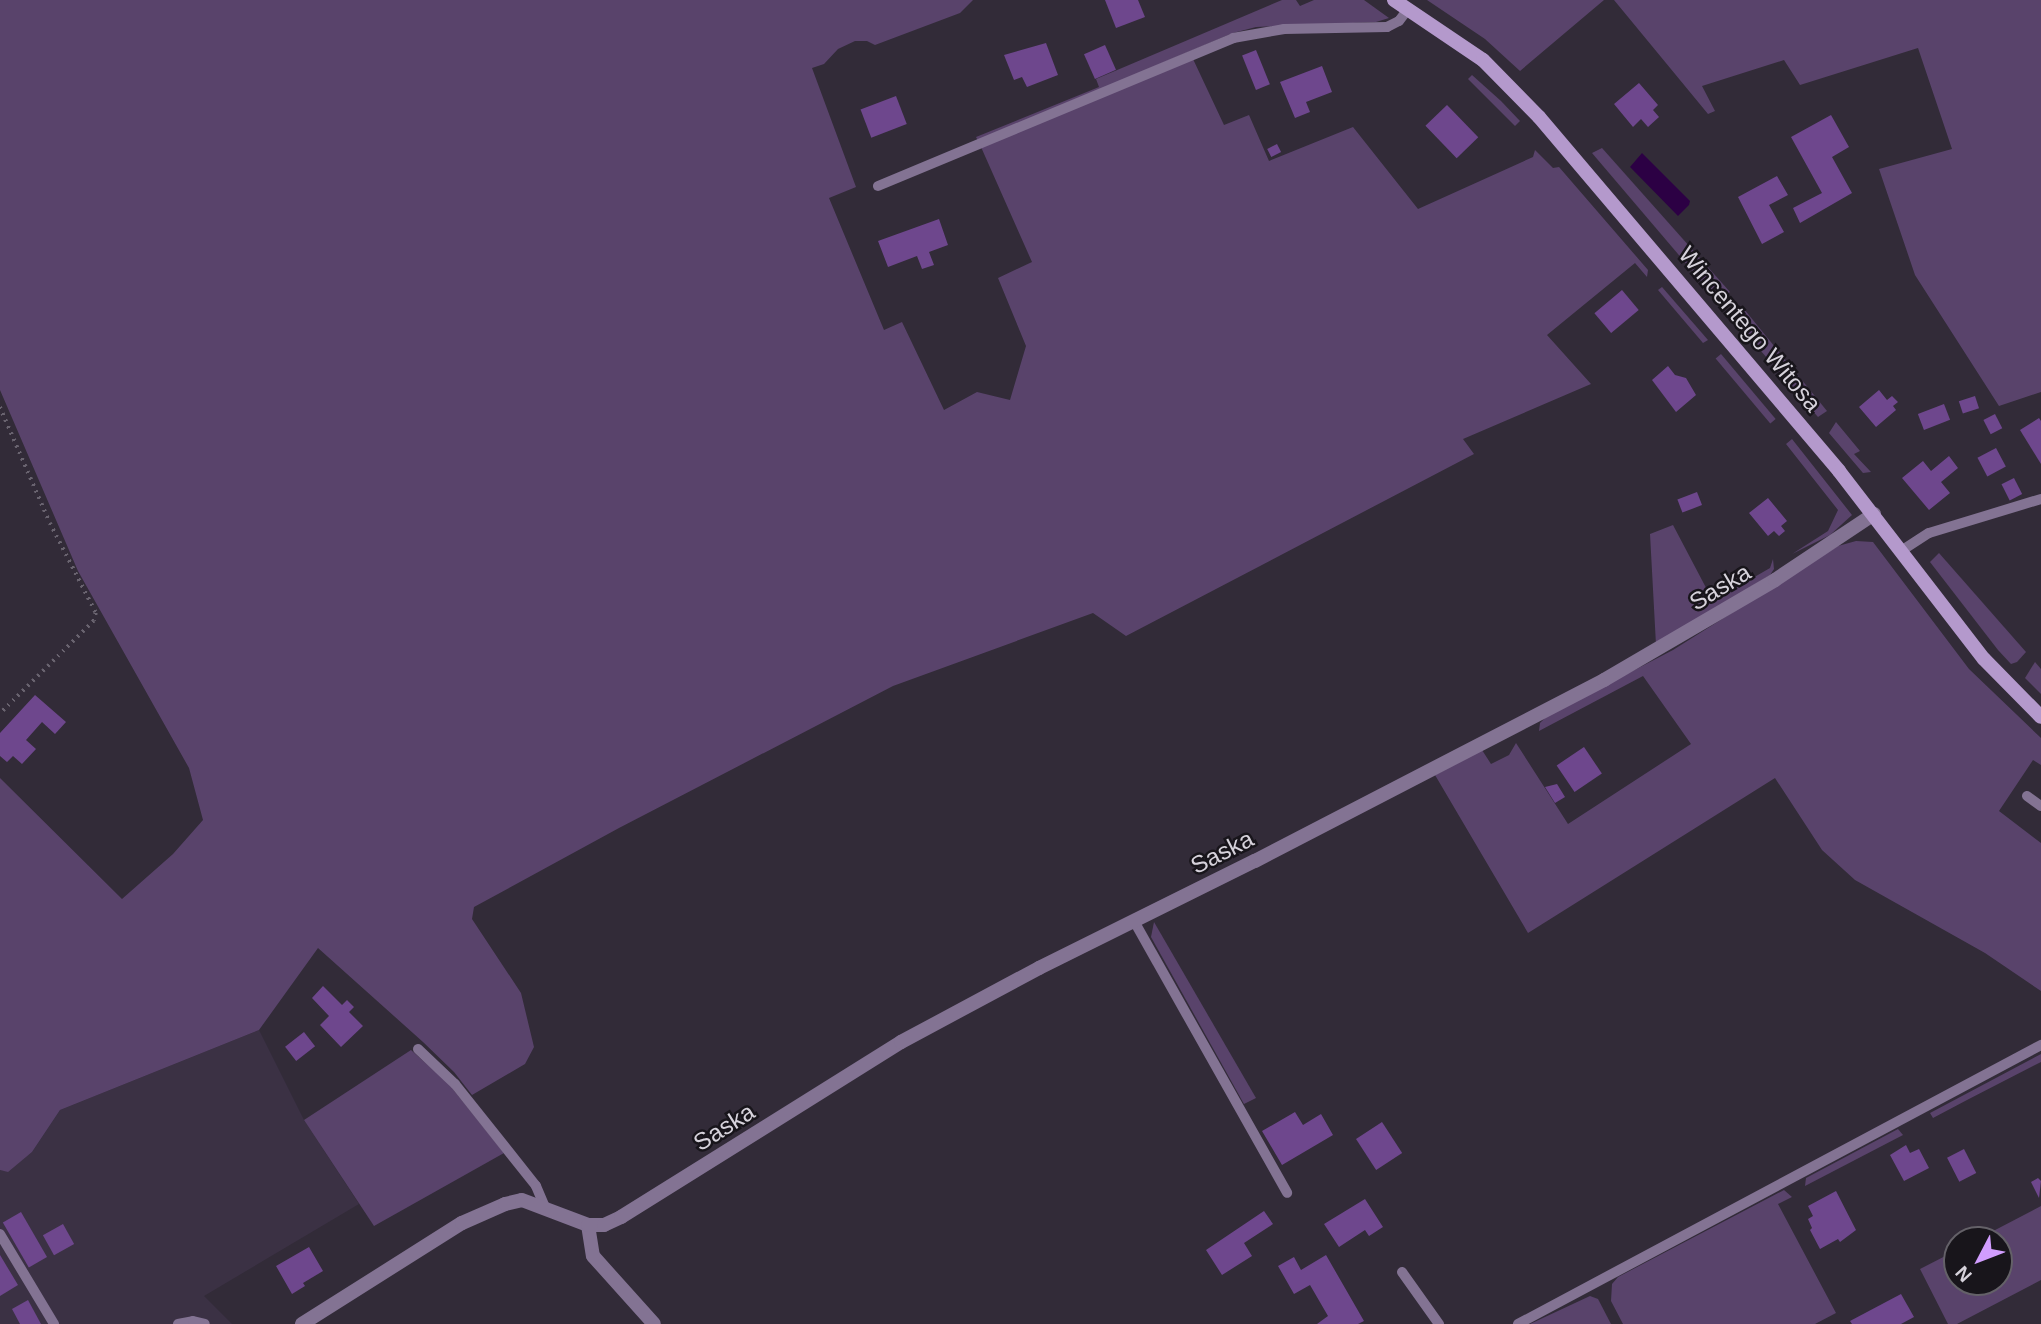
<!DOCTYPE html>
<html>
<head>
<meta charset="utf-8">
<style>
	body { margin:0 }
	#map { position:relative; width:2041px; height:1324px; overflow:hidden; background:#322b38; font-family:Helvetica,sans-serif }
	div>[style] { position:absolute }
	.built>* { inset:0; background:#3b3144 }
	.green>* { inset:0; background:#59436b; transform-origin:0 0 }
	.water>* { inset:0; background:#2c0044 }
	.building>* { inset:0; background:#6e478d; transform-origin:0 0 }
	.path>* { height:3.5px; margin-top:-1.75px; transform-origin:0; background:repeating-linear-gradient(90deg,#69636f 0 2px,transparent 0 7px) }
	.lane>* { height:10px; margin:-5px; padding:0 5px; transform-origin:5px; border-radius:5px; background:#837393 }
	.street>* { height:14px; margin:-7px; padding:0 7px; transform-origin:7px; border-radius:7px; background:#837393 }
	.secondary>* { height:14px; margin:-7px; padding:0 7px; transform-origin:7px; border-radius:7px; background:#b499cc }
	span { translate:-50% -50%; white-space:nowrap; text-align:center; line-height:1.15; -webkit-text-stroke:5px #18151b; paint-order:stroke }
	.street-label { font-size:24px; color:#d6d2db }
	.north { position:absolute; left:1943px; top:1226px; width:70px; height:70px; box-sizing:border-box; background:#18151b; border:2px solid #646168; border-radius:50%; rotate:228deg; font-size:19px; font-weight:700; line-height:28px; text-align:center; color:#d6d2db }
	.north::after { content:''; display:block; margin:auto; width:24px; height:32px; background:#d19dfe; clip-path:polygon(50% 0,100% 100%,50% 72%,0 100%) }
</style>
</head>
<body>
<div id="map">
	<div class="built">
		<i style="clip-path:polygon(259px 1030px,304px 1120px,359px 1204px,204px 1296px,232px 1324px,0 1324px,0 1170px,8px 1171px,32px 1152px,60px 1110px)"></i>
	</div>
	<div class="green">
		<i style="clip-path:polygon(0 0,973px 0,960px 13px,875px 45px,867px 41px,855px 41px,838px 49px,824px 64px,812px 68px,856px 187px,829px 198px,884px 330px,902px 322px,944px 410px,977px 392px,1010px 400px,1026px 346px,998px 278px,1032px 262px,981px 147px,1193px 59px,1224px 125px,1249px 115px,1269px 161px,1353px 127px,1418px 209px,1533px 157px,1535px 150px,1553px 168px,1559px 167px,1648px 270px,1647px 277px,1635px 263px,1547px 335px,1591px 384px,1463px 439px,1474px 454px,1126px 636px,1093px 613px,893px 686px,619px 828px,474px 907px,472px 919px,521px 993px,534px 1047px,525px 1064px,472px 1095px,454px 1072px,423px 1042px,318px 948px,259px 1030px,60px 1110px,32px 1152px,8px 1172px,0 1170px,0 778px,122px 899px,173px 854px,203px 820px,189px 768px,78px 571px,0 390px)"></i>
		<i style="clip-path:polygon(1282px 0,1296px 0,1300px 6px,1314px 0,1364px 0,1389px 18px,1376px 22px,1256px 27px,1233px 33px,978px 141px,976px 137px,1099px 87px,1096px 79px)"></i>
		<i style="clip-path:polygon(1427px 0,1604px 0,1520px 71px,1485px 39px)"></i>
		<i style="clip-path:polygon(1614px 0,2041px 0,2041px 392px,1999px 406px,1915px 275px,1879px 169px,1952px 149px,1918px 48px,1800px 85px,1784px 60px,1702px 86px,1715px 111px,1708px 114px)"></i>
		<i style="clip-path:polygon(1472px 75px,1501px 101px,1520px 121px,1515px 126px,1468px 79px)"></i>
		<i style="clip-path:polygon(1602px 148px,1730px 292px,1718px 301px,1592px 153px)"></i>
		<i style="clip-path:polygon(1662px 287px,1708px 340px,1703px 343px,1658px 290px)"></i>
		<i style="clip-path:polygon(1744px 309px,1827px 411px,1818px 417px,1735px 321px)"></i>
		<i style="left:1721px;top:354px;width:85px;height:7px;rotate:50deg"></i>
		<i style="clip-path:polygon(1836px 422px,1860px 451px,1854px 454px,1871px 472px,1863px 473px,1829px 433px)"></i>
		<i style="clip-path:polygon(1792px 439px,1852px 515px,1830px 535px,1792px 554px,1828px 531px,1838px 510px,1786px 444px)"></i>
		<i style="clip-path:polygon(1673px 525px,1713px 601px,1770px 568px,1773px 559px,1774px 569px,1770px 575px,1656px 645px,1650px 534px)"></i>
		<i style="clip-path:polygon(1856px 541px,1873px 542px,1969px 669px,2041px 738px,2041px 765px,2033px 760px,1999px 811px,2041px 843px,2041px 991px,1985px 953px,1855px 880px,1822px 850px,1775px 778px,1528px 933px,1435px 775px,1482px 750px,1491px 764px,1509px 755px,1516px 743px,1568px 824px,1691px 744px,1643px 676px,1539px 731px,1540px 723px,1548px 715px,1673px 650px,1838px 546px)"></i>
		<i style="clip-path:polygon(1939px 553px,2026px 652px,2017px 662px,2011px 664px,1998px 650px,1930px 562px)"></i>
		<i style="clip-path:polygon(2035px 662px,2041px 669px,2041px 694px,2025px 678px)"></i>
		<i style="clip-path:polygon(1154px 922px,1256px 1098px,1244px 1104px,1151px 937px)"></i>
		<i style="clip-path:polygon(411px 1050px,448px 1083px,504px 1153px,374px 1226px,304px 1120px)"></i>
		<i style="clip-path:polygon(2041px 1054px,2041px 1062px,1967px 1100px,1933px 1118px,1930px 1113px)"></i>
		<i style="clip-path:polygon(1898px 1129px,1903px 1135px,1805px 1186px,1806px 1178px)"></i>
		<i style="clip-path:polygon(1784px 1190px,1792px 1197px,1778px 1204px,1836px 1313px,1815px 1324px,1623px 1324px,1611px 1301px,1612px 1284px,1618px 1277px)"></i>
		<i style="clip-path:polygon(2041px 1206px,2041px 1280px,1957px 1324px,1948px 1324px,1920px 1269px,1957px 1250px,1957px 1282px,1999px 1282px,1999px 1240px,1976px 1240px)"></i>
		<i style="clip-path:polygon(1590px 1296px,1598px 1299px,1611px 1324px,1530px 1324px)"></i>
	</div>
	<div class="water">
		<i style="clip-path:polygon(1642px 153px,1690px 201px,1689px 205px,1678px 216px,1630px 167px)"></i>
	</div>
	<div class="building">
		<i style="clip-path:polygon(1105px 0,1138px 0,1145px 17px,1116px 28px)"></i>
		<i style="clip-path:polygon(1046px 43px,1058px 75px,1027px 87px,1022px 77px,1014px 80px,1004px 55px)"></i>
		<i style="left:1105px;top:45px;width:27px;height:23px;rotate:66deg"></i>
		<i style="left:1256px;top:50px;width:37px;height:15px;rotate:68deg"></i>
		<i style="clip-path:polygon(1322px 66px,1332px 92px,1306px 102px,1310px 112px,1295px 118px,1280px 82px)"></i>
		<i style="clip-path:polygon(1639px 83px,1658px 105px,1653px 110px,1659px 117px,1648px 127px,1641px 119px,1633px 127px,1614px 104px)"></i>
		<i style="left:896px;top:96px;width:30px;height:38px;rotate:69deg"></i>
		<i style="left:1447px;top:105px;width:45px;height:30px;rotate:46deg"></i>
		<i style="clip-path:polygon(1831px 115px,1849px 147px,1832px 157px,1852px 193px,1800px 223px,1793px 208px,1822px 193px,1791px 137px)"></i>
		<i style="left:1277px;top:144px;width:9px;height:11px;rotate:63deg"></i>
		<i style="clip-path:polygon(1777px 176px,1788px 195px,1769px 205px,1784px 232px,1762px 244px,1738px 197px)"></i>
		<i style="clip-path:polygon(939px 219px,948px 245px,929px 252px,934px 265px,922px 269px,917px 256px,888px 267px,878px 241px)"></i>
		<i style="left:1622px;top:290px;width:26px;height:36px;rotate:50deg"></i>
		<i style="clip-path:polygon(1668px 366px,1675px 375px,1686px 378px,1696px 395px,1676px 412px,1652px 380px)"></i>
		<i style="clip-path:polygon(1879px 390px,1887px 400px,1892px 396px,1898px 402px,1893px 406px,1896px 410px,1876px 427px,1859px 407px)"></i>
		<i style="left:1975px;top:396px;width:13px;height:17px;rotate:72deg"></i>
		<i style="left:1944px;top:404px;width:17px;height:28px;rotate:69deg"></i>
		<i style="left:1995px;top:414px;width:16px;height:13px;rotate:63deg"></i>
		<i style="clip-path:polygon(2039px 418px,2041px 421px,2041px 464px,2020px 430px)"></i>
		<i style="left:1996px;top:448px;width:21px;height:21px;rotate:62deg"></i>
		<i style="clip-path:polygon(1949px 456px,1958px 468px,1941px 482px,1950px 493px,1929px 510px,1902px 478px,1923px 461px,1931px 471px)"></i>
		<i style="left:2014px;top:478px;width:18px;height:14px;rotate:63deg"></i>
		<i style="left:1697px;top:492px;width:14px;height:21px;rotate:69deg"></i>
		<i style="clip-path:polygon(1768px 498px,1787px 521px,1781px 526px,1785px 531px,1779px 536px,1774px 531px,1768px 536px,1749px 513px)"></i>
		<i style="clip-path:polygon(35px 695px,66px 722px,55px 734px,42px 722px,26px 740px,36px 749px,22px 764px,13px 756px,7px 762px,0 756px,0 733px)"></i>
		<i style="left:1584px;top:747px;width:32px;height:33px;rotate:56deg"></i>
		<i style="clip-path:polygon(1557px 784px,1565px 797px,1555px 803px,1545px 787px)"></i>
		<i style="clip-path:polygon(323px 986px,342px 1005px,347px 1000px,354px 1007px,349px 1012px,363px 1026px,341px 1047px,320px 1025px,329px 1016px,312px 998px)"></i>
		<i style="left:304px;top:1032px;width:18px;height:24px;rotate:52deg"></i>
		<i style="clip-path:polygon(1295px 1112px,1303px 1125px,1321px 1114px,1333px 1135px,1282px 1165px,1262px 1131px)"></i>
		<i style="left:1382px;top:1122px;width:37px;height:31px;rotate:57deg"></i>
		<i style="clip-path:polygon(1906px 1145px,1910px 1153px,1919px 1149px,1929px 1168px,1904px 1181px,1890px 1155px)"></i>
		<i style="left:1964px;top:1149px;width:27px;height:19px;rotate:63deg"></i>
		<i style="clip-path:polygon(2038px 1178px,2041px 1181px,2039px 1198px,2031px 1182px)"></i>
		<i style="clip-path:polygon(1836px 1191px,1856px 1230px,1840px 1242px,1838px 1239px,1820px 1249px,1810px 1230px,1812px 1228px,1808px 1219px,1813px 1216px,1808px 1206px)"></i>
		<i style="clip-path:polygon(1365px 1199px,1383px 1227px,1369px 1236px,1365px 1230px,1339px 1247px,1324px 1224px)"></i>
		<i style="clip-path:polygon(1264px 1211px,1273px 1224px,1244px 1243px,1252px 1256px,1222px 1275px,1206px 1250px)"></i>
		<i style="left:21px;top:1212px;width:52px;height:21px;rotate:60deg"></i>
		<i style="left:63px;top:1224px;width:23px;height:23px;rotate:61deg"></i>
		<i style="clip-path:polygon(309px 1247px,323px 1271px,303px 1283px,305px 1286px,292px 1294px,276px 1266px)"></i>
		<i style="clip-path:polygon(0 1255px,18px 1285px,0 1296px)"></i>
		<i style="clip-path:polygon(1326px 1255px,1364px 1321px,1358px 1324px,1317px 1324px,1328px 1316px,1310px 1285px,1294px 1294px,1278px 1266px,1294px 1257px,1301px 1270px)"></i>
		<i style="clip-path:polygon(1901px 1294px,1914px 1317px,1901px 1324px,1852px 1324px,1850px 1321px)"></i>
		<i style="clip-path:polygon(28px 1300px,41px 1324px,20px 1324px,12px 1309px)"></i>
	</div>
	<div class="path">
		<i style="left:0;top:407px;width:126px;rotate:66.7deg"></i>
		<i style="left:50px;top:523px;width:101px;rotate:62.9deg"></i>
		<i style="left:96px;top:613px;width:8px;rotate:104deg"></i>
		<i style="left:94px;top:621px;width:132px;rotate:135.3deg"></i>
	</div>
	<div class="lane">
		<i style="left:878px;top:186px;width:385px;rotate:-22.6deg"></i>
		<i style="left:1233px;top:38px;width:52px;rotate:-10deg"></i>
		<i style="left:1284px;top:29px;width:103px;rotate:-1.1deg"></i>
		<i style="left:1387px;top:27px;width:13px;rotate:-27deg"></i>
		<i style="left:1399px;top:21px;width:15px;rotate:-53deg"></i>
		<i style="left:1901px;top:551px;width:33px;rotate:-33deg"></i>
		<i style="left:1929px;top:533px;width:117px;rotate:-16.9deg"></i>
		<i style="left:2027px;top:796px;width:17px;rotate:36deg"></i>
		<i style="left:1134px;top:921px;width:312px;rotate:60.6deg"></i>
		<i style="left:418px;top:1049px;width:51px;rotate:43.4deg"></i>
		<i style="left:455px;top:1084px;width:130px;rotate:51.5deg"></i>
		<i style="left:536px;top:1186px;width:25px;rotate:67deg"></i>
		<i style="left:0;top:1234px;width:105px;rotate:59deg"></i>
		<i style="left:1402px;top:1272px;width:64px;rotate:54.6deg"></i>
		<i style="left:178px;top:1324px;width:15px;rotate:-11deg"></i>
		<i style="left:193px;top:1321px;width:12px;rotate:14deg"></i>
		<i style="left:1518px;top:1324px;width:593px;rotate:-28.08deg"></i>
	</div>
	<div class="street">
		<i style="left:588px;top:1225px;width:31px;rotate:81deg"></i>
		<i style="left:593px;top:1256px;width:91px;rotate:48.1deg"></i>
		<i style="left:302px;top:1324px;width:189px;rotate:-32.3deg"></i>
		<i style="left:462px;top:1223px;width:47px;rotate:-23.8deg"></i>
		<i style="left:505px;top:1204px;width:17px;rotate:-13deg"></i>
		<i style="left:522px;top:1200px;width:71px;rotate:20.7deg"></i>
		<i style="left:588px;top:1225px;width:16px"></i>
		<i style="left:604px;top:1225px;width:19px;rotate:-25deg"></i>
		<i style="left:621px;top:1217px;width:330px;rotate:-32deg"></i>
		<i style="left:901px;top:1042px;width:157px;rotate:-28.2deg"></i>
		<i style="left:1039px;top:968px;width:241px;rotate:-26.4deg"></i>
		<i style="left:1255px;top:861px;width:393px;rotate:-27.4deg"></i>
		<i style="left:1604px;top:680px;width:198px;rotate:-30.3deg"></i>
		<i style="left:1775px;top:580px;width:119px;rotate:-33.7deg"></i>
	</div>
	<div class="secondary">
		<i style="left:1394px;top:0;width:107px;rotate:34deg"></i>
		<i style="left:1483px;top:60px;width:80px;rotate:45.5deg"></i>
		<i style="left:1539px;top:117px;width:464px;rotate:49.7deg"></i>
		<i style="left:1839px;top:471px;width:237px;rotate:52.4deg"></i>
		<i style="left:1984px;top:659px;width:81px;rotate:45.5deg"></i>
	</div>
	<div class="street-label">
		<span style="left:1750px;top:329px;rotate:50deg">Wincentego Witosa</span>
		<span style="left:1720px;top:587px;rotate:-31deg">Saska</span>
		<span style="left:1222px;top:852px;rotate:-27deg">Saska</span>
		<span style="left:724px;top:1127px;rotate:-32deg">Saska</span>
	</div>
	<div class="north">N</div>
</div>
</body>
</html>
